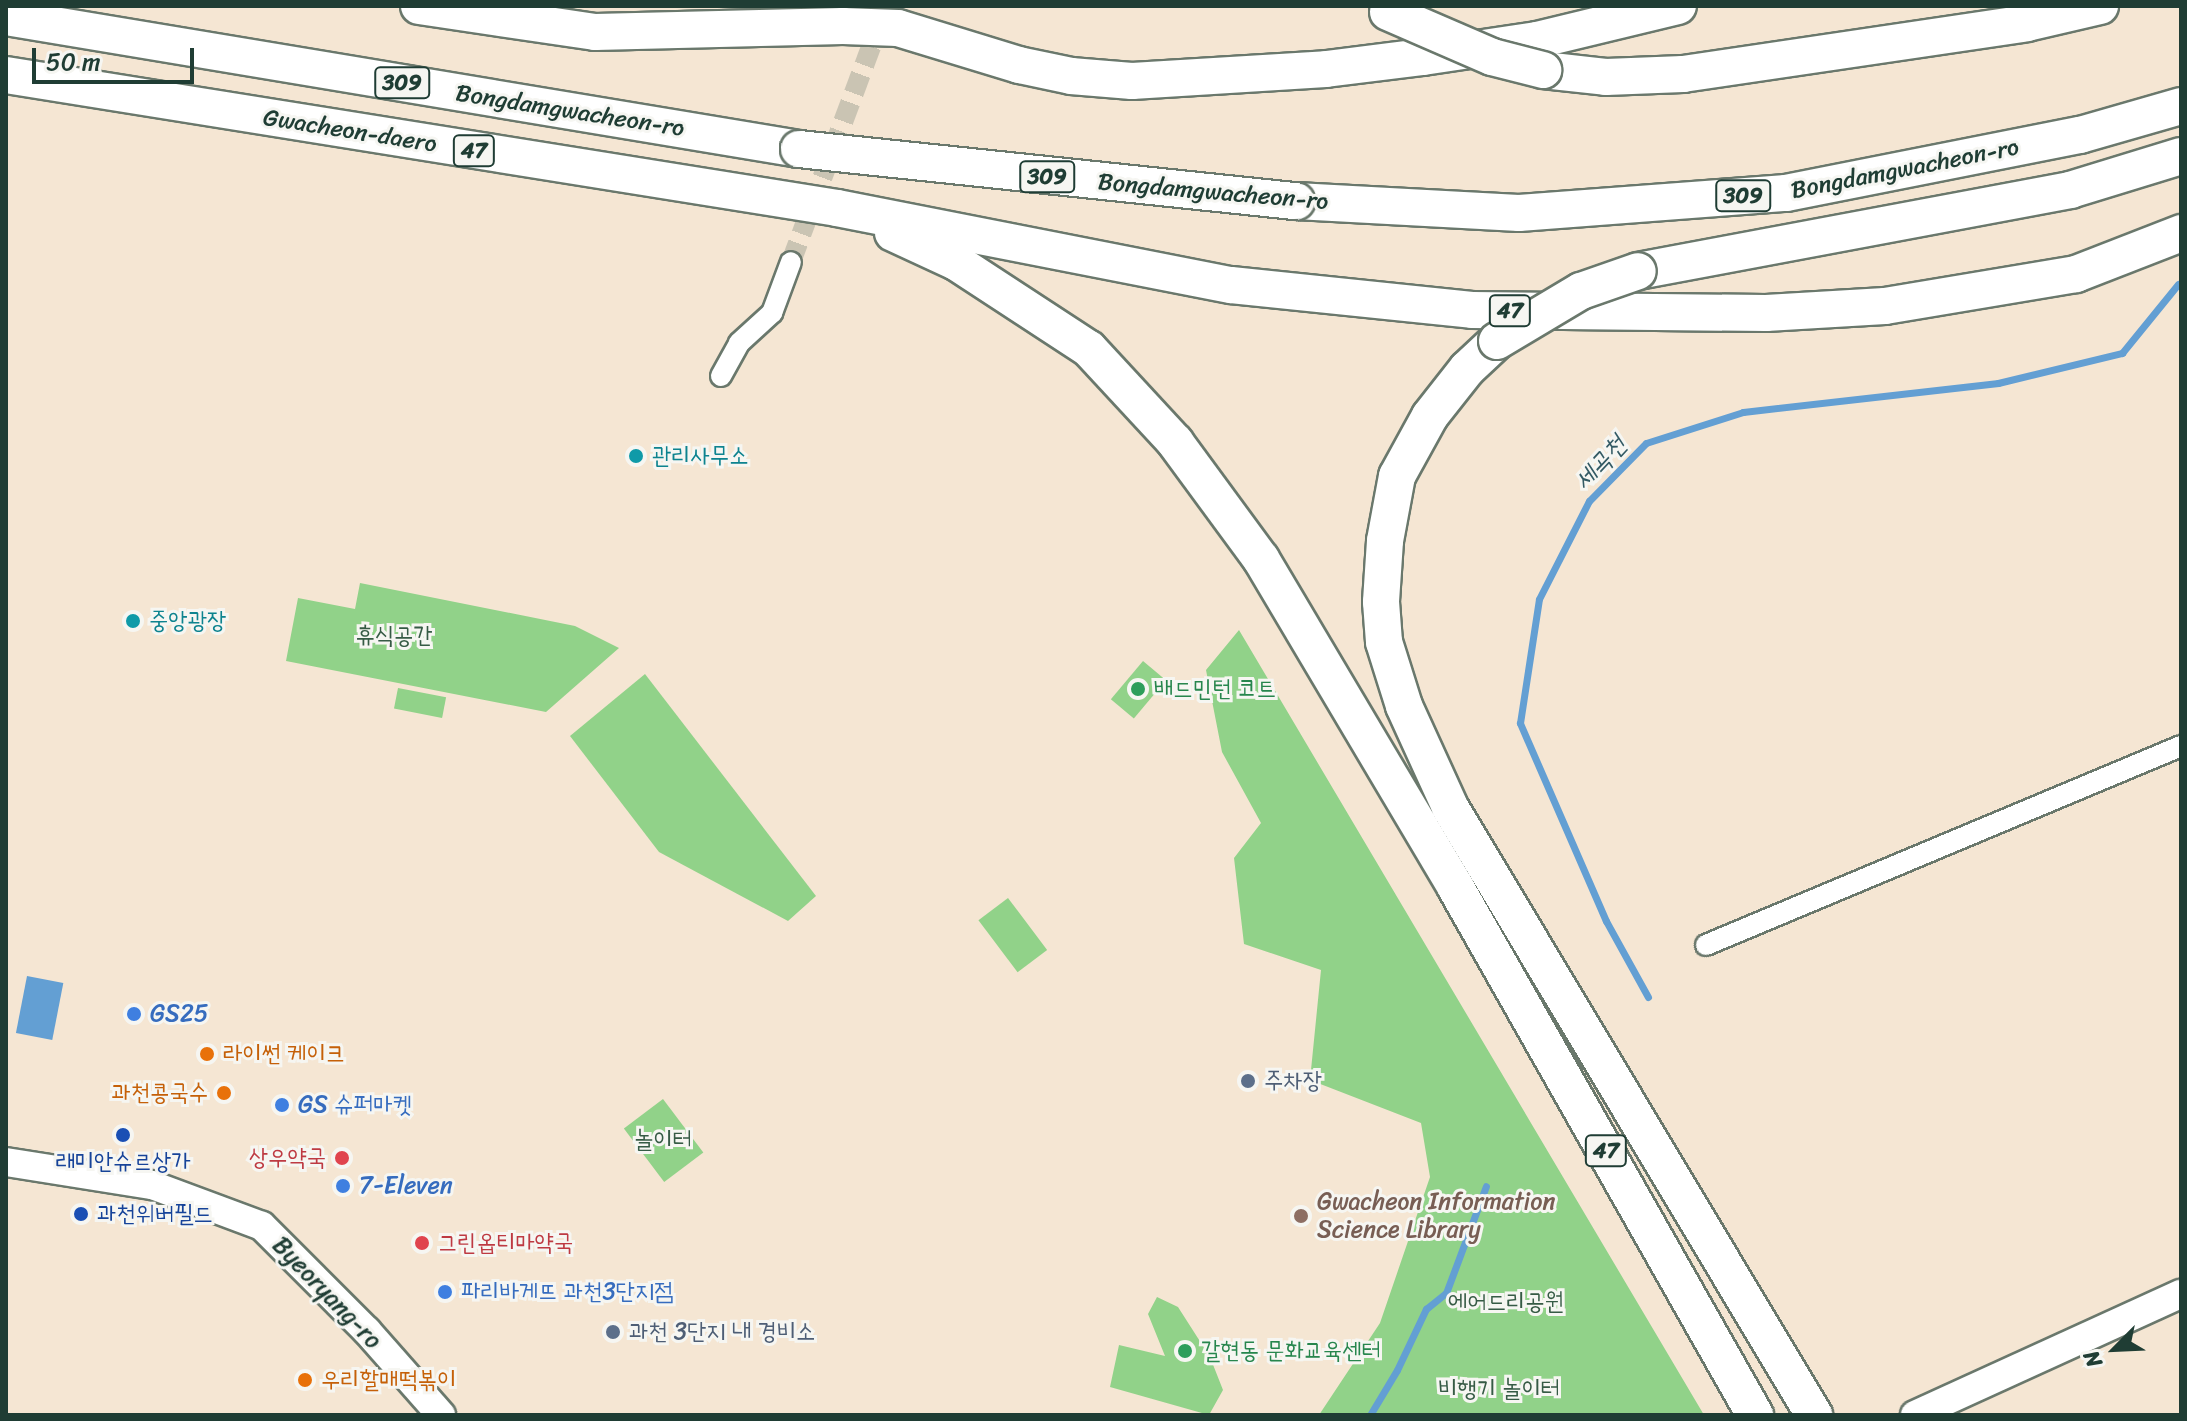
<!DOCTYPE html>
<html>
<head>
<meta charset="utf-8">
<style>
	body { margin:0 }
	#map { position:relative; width:2187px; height:1421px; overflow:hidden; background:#f5e6d3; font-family:Sriracha,"Poor Story",sans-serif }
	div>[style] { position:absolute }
	.green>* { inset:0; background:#91d289; transform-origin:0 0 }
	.water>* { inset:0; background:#639fd3; transform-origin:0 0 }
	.stream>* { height:7px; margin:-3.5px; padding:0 3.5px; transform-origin:3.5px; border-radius:3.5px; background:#639fd3 }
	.street-tunnel>* { height:20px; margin-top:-10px; transform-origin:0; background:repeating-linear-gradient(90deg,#cac4b3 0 20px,transparent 0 30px) }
	.roads { filter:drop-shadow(2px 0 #6a786c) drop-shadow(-2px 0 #6a786c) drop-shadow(0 2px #6a786c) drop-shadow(0 -2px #6a786c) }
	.street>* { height:20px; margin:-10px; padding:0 10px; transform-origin:10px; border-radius:10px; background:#fff }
	.secondary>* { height:28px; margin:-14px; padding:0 14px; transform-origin:14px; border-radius:14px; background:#fff }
	.highway>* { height:36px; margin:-18px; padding:0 18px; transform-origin:18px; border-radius:18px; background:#fff }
	.bridges { filter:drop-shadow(2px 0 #6a786c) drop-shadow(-2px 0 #6a786c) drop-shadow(0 2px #6a786c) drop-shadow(0 -2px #6a786c) }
	.highway-bridge>* { height:36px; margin:-18px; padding:0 18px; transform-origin:18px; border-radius:18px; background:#fff }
	.dots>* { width:22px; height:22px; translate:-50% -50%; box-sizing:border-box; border:4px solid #f6f6f2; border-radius:50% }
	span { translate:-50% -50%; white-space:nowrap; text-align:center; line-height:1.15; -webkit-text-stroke:6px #f6f6f2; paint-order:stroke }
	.shield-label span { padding:2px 6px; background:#f6f6f2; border:2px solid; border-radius:6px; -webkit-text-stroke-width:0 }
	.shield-label { font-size:22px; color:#1f3d34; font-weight:700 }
	.street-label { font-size:24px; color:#1f3d34 }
	.culture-label { font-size:24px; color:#0d838f }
	.left { translate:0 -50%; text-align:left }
	.park-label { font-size:24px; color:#365b45 }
	.leisure-label { font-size:24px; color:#27864d }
	.shop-label { font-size:24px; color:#366cbe }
	.food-label { font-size:24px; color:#c56008 }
	.right { translate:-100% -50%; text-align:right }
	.service-label { font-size:24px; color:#4e5e75 }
	.health-label { font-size:24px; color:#be3a42 }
	.transit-label { font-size:24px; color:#164399 }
	.education-label { font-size:24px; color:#785e54 }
	.water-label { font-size:26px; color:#335a64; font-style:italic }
	.frame { position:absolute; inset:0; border:8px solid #1f3d34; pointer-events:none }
	.north { position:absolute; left:2075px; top:1309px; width:80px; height:80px; -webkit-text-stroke:6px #f6f6f2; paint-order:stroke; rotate:246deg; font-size:22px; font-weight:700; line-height:32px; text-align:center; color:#1f3d34 }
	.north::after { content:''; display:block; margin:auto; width:28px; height:36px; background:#1f3d34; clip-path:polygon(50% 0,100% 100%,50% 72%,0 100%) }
	.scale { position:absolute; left:32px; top:48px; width:162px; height:36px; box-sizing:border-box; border:4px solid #1f3d34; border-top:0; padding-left:10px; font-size:24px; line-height:28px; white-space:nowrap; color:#1f3d34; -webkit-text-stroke:6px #f6f6f2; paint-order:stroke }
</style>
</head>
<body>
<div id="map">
	<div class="green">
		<i style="clip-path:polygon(360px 583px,575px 626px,619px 648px,546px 712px,286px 661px,298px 598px,355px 609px)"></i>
		<i style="clip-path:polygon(1239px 630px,1704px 1415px,1319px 1415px,1380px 1323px,1430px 1177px,1421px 1123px,1310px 1080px,1321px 970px,1244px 944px,1234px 858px,1261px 823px,1222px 752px,1206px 670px)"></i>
		<i style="left:1143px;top:661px;width:30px;height:50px;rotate:40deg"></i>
		<i style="clip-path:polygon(645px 674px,816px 896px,788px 921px,659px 852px,570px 736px)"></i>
		<i style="left:398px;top:688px;width:49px;height:21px;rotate:11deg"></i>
		<i style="left:1008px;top:898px;width:65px;height:37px;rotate:53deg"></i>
		<i style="left:663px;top:1099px;width:67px;height:49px;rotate:53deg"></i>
		<i style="clip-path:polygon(1157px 1297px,1178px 1307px,1210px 1357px,1223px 1390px,1209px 1415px,1110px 1387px,1119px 1345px,1165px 1356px,1148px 1314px)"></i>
	</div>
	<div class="water">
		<i style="left:27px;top:976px;width:37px;height:58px;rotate:11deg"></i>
	</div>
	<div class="stream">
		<i style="left:1648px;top:997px;width:87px;rotate:-118.9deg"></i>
		<i style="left:1606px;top:921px;width:216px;rotate:-113.5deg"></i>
		<i style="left:1520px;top:723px;width:125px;rotate:-81.3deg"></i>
		<i style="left:1539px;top:599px;width:110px;rotate:-63deg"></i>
		<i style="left:1589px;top:501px;width:81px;rotate:-45.5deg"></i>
		<i style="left:1646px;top:443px;width:102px;rotate:-17.7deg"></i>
		<i style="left:1743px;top:412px;width:257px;rotate:-6.5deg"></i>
		<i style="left:1998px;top:383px;width:128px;rotate:-13.6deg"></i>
		<i style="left:2122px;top:353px;width:89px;rotate:-50.9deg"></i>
		<i style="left:1370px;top:1415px;width:52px;rotate:-59deg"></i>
		<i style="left:1397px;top:1370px;width:68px;rotate:-64.6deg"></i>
		<i style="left:1426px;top:1309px;width:26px;rotate:-39deg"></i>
		<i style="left:1446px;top:1293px;width:114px;rotate:-69.5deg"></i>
	</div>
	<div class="street-tunnel">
		<i style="left:791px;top:262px;width:273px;rotate:-69.6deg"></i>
	</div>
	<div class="roads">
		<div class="street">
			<i style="left:721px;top:376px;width:38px;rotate:-61deg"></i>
			<i style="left:739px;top:343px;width:45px;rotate:-42.3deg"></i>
			<i style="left:772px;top:313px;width:54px;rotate:-69.6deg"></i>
			<i style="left:1706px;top:945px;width:515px;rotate:-22.73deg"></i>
		</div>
		<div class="secondary">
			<i style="left:6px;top:1162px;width:148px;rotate:9deg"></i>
			<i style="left:152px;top:1185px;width:117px;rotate:20.4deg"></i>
			<i style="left:262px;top:1226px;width:148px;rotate:45deg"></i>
			<i style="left:367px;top:1331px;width:112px;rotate:48.6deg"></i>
			<i style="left:1915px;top:1415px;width:292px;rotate:-24.5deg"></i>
		</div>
		<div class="highway">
			<i style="left:419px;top:6px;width:178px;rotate:8.4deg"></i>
			<i style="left:595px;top:32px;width:248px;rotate:-1.4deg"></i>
			<i style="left:843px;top:26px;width:55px;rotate:2.1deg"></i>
			<i style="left:898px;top:28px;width:127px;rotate:17deg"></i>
			<i style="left:1019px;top:65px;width:53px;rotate:11.9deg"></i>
			<i style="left:1071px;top:76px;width:61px;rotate:4.7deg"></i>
			<i style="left:1132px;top:81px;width:194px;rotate:-3.5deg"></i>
			<i style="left:1326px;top:69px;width:98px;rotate:-7.1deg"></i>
			<i style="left:1423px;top:57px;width:115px;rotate:-8.5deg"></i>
			<i style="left:1537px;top:40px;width:145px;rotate:-13.6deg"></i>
			<i style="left:6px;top:17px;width:804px;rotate:9.45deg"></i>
			<i style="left:1543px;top:70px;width:63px;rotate:6.3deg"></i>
			<i style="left:1606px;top:77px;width:77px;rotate:-2.2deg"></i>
			<i style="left:1683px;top:74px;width:348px;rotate:-8.4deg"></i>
			<i style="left:2027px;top:23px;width:75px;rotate:-13.1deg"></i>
			<i style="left:6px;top:75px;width:842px;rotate:9.09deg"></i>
			<i style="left:837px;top:208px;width:401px;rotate:11.1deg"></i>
			<i style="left:1231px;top:285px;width:242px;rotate:5.9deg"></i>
			<i style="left:1472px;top:310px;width:294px;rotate:0.6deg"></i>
			<i style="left:1766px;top:313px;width:119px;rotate:-3.4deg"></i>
			<i style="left:1885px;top:306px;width:194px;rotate:-9.5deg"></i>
			<i style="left:2076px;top:274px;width:113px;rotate:-21.3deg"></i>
			<i style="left:1296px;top:201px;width:223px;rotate:3.1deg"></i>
			<i style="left:1519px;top:213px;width:268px;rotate:-4.3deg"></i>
			<i style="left:1786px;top:193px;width:300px;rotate:-11.2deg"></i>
			<i style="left:2080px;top:135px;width:105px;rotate:-16deg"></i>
			<i style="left:893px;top:233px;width:69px;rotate:24.7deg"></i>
			<i style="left:956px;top:262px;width:159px;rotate:33.2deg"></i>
			<i style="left:1089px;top:349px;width:127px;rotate:47.2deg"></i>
			<i style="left:1175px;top:442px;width:145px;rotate:53.7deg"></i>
			<i style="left:1261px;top:559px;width:382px;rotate:59.3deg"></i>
			<i style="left:1456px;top:888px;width:606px;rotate:60.43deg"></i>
			<i style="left:1638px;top:271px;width:440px;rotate:-10.6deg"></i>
			<i style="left:2070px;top:190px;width:116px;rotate:-17deg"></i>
			<i style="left:1497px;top:341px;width:41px;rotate:137deg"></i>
			<i style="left:1467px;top:369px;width:60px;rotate:128.2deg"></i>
			<i style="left:1430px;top:416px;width:68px;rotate:118.8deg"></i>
			<i style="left:1397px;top:476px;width:66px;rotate:100.5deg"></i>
			<i style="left:1385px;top:541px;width:61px;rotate:93.8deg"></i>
			<i style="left:1381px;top:602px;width:40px;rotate:85.7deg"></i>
			<i style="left:1384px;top:642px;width:67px;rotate:72.6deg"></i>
			<i style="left:1404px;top:706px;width:111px;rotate:65.5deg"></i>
			<i style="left:1450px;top:807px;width:709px;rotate:59.09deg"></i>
		</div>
	</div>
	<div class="bridges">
		<div class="highway-bridge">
			<i style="left:1388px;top:12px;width:113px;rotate:23.4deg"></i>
			<i style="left:1492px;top:57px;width:53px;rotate:14.3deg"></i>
			<i style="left:799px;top:149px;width:500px;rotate:6deg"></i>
			<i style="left:1497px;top:341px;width:98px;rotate:-30.8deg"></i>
			<i style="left:1581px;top:291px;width:60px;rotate:-19.3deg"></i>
		</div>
	</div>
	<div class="dots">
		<i style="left:636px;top:456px;background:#0f9aa8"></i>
		<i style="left:133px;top:621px;background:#0f9aa8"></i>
		<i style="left:1138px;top:689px;background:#2e9e5b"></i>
		<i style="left:134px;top:1014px;background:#3f7fe0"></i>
		<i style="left:207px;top:1054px;background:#e8710a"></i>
		<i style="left:1248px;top:1081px;background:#5c6f8a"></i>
		<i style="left:224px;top:1093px;background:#e8710a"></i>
		<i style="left:282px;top:1105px;background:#3f7fe0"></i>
		<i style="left:123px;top:1135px;background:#1a4fb4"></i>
		<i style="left:342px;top:1158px;background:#e0444e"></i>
		<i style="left:343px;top:1186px;background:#3f7fe0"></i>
		<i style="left:81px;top:1214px;background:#1a4fb4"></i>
		<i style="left:1301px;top:1216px;background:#8d6e63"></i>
		<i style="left:422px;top:1243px;background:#e0444e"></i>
		<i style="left:445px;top:1292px;background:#3f7fe0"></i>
		<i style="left:613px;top:1332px;background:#5c6f8a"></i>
		<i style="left:1185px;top:1351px;background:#2e9e5b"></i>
		<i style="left:305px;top:1380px;background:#e8710a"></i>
	</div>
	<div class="shield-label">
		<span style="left:402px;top:83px">309</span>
		<span style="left:474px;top:151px">47</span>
		<span style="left:1047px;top:177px">309</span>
		<span style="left:1743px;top:196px">309</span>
		<span style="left:1510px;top:311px">47</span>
		<span style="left:1606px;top:1151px">47</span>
	</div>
	<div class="street-label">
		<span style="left:570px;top:111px;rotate:9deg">Bongdamgwacheon-ro</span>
		<span style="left:350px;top:131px;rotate:9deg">Gwacheon-daero</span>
		<span style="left:1905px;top:169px;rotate:-11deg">Bongdamgwacheon-ro</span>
		<span style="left:1213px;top:192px;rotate:5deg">Bongdamgwacheon-ro</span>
		<span style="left:327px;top:1293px;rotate:46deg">Byeoryang-ro</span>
	</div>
	<div class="culture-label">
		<span class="left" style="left:652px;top:456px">관리사무소</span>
		<span class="left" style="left:149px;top:621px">중앙광장</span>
	</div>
	<div class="park-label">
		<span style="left:394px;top:636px">휴식공간</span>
		<span style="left:663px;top:1140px">놀이터</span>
		<span style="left:1506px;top:1302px">에어드리공원</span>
		<span style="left:1499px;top:1389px">비행기 놀이터</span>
	</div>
	<div class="leisure-label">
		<span class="left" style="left:1154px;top:689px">배드민턴 코트</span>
		<span class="left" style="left:1201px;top:1351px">갈현동 문화교육센터</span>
	</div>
	<div class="shop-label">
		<span class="left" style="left:150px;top:1014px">GS25</span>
		<span class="left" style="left:298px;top:1105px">GS 슈퍼마켓</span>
		<span class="left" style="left:359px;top:1186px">7-Eleven</span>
		<span class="left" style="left:461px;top:1292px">파리바게뜨 과천3단지점</span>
	</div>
	<div class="food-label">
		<span class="left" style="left:223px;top:1054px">라이썬 케이크</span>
		<span class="right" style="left:208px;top:1093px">과천콩국수</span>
		<span class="left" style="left:321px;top:1380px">우리할매떡볶이</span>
	</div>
	<div class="service-label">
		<span class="left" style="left:1264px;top:1081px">주차장</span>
		<span class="left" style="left:629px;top:1332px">과천 3단지 내 경비소</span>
	</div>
	<div class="health-label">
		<span class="right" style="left:326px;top:1158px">상우약국</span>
		<span class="left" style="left:438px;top:1243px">그린옵티마약국</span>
	</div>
	<div class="transit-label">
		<span style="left:123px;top:1162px">래미안슈르상가</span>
		<span class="left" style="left:97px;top:1214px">과천위버필드</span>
	</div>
	<div class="education-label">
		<span class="left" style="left:1317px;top:1216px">Gwacheon Information<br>Science Library</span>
	</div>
	<div class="water-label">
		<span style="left:1600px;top:463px;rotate:-47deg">세곡천</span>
	</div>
	<div class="frame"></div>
	<div class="north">N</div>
	<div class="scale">50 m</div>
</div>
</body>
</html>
